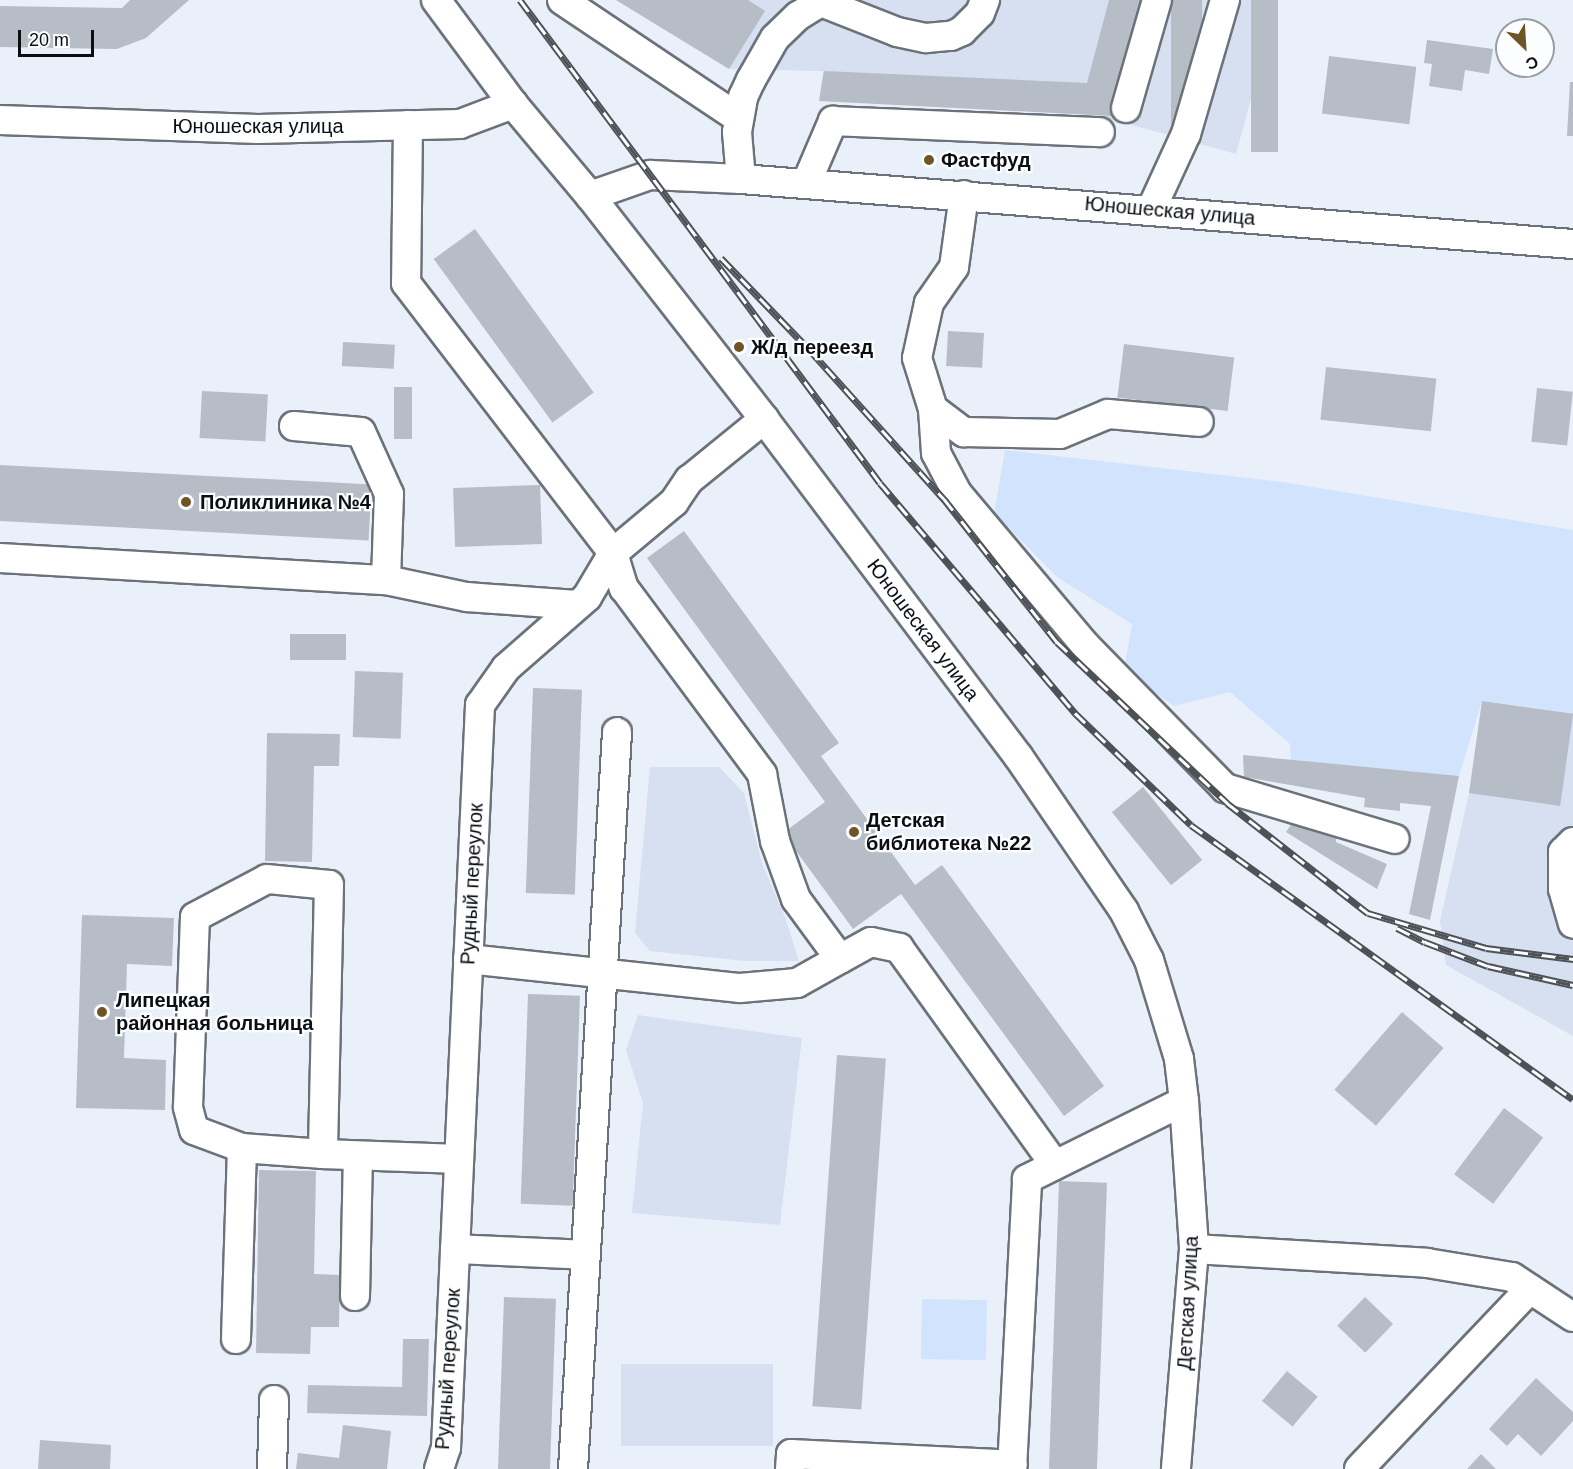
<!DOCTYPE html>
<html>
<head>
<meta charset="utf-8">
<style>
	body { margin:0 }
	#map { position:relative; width:1573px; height:1469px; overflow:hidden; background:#e9f0fa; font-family:Arial,sans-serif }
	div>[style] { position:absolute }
	.built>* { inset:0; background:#d6e0f0; transform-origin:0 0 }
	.green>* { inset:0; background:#d2e3fd; transform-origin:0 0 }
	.building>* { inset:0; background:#b6bdc6; transform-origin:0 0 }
	.roads { filter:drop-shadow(2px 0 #6c727a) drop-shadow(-2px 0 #6c727a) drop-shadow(0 2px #6c727a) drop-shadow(0 -2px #6c727a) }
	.minor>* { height:28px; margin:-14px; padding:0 14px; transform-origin:14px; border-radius:14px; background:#fff }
	.rail>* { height:7px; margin-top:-3.5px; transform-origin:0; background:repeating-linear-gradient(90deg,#fcfdff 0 14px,#4e5257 0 28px); box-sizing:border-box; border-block:2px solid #4e5257 }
	.dots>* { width:16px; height:16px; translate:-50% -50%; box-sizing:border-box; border:3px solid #fcfdff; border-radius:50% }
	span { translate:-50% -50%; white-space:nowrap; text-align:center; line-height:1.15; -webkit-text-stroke:4.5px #fcfdff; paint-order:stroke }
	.street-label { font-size:20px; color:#0c0e11 }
	.poi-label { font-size:20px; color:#0c0e11; font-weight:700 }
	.left { translate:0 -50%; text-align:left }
	.north { position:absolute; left:1495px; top:18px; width:60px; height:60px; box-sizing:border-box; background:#fcfdff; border:2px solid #9c9da0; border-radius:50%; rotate:155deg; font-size:16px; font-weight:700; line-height:24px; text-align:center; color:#0c0e11 }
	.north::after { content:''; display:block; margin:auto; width:21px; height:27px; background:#6f5426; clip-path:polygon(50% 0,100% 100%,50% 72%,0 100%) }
	.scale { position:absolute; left:18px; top:30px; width:76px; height:27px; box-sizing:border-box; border:3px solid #0c0e11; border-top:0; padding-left:8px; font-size:18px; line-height:21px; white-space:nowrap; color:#0c0e11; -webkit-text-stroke:4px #fcfdff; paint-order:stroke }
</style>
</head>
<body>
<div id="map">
	<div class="built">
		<i style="clip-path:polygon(616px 0,1278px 0,1236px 154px,1089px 113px,819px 101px,823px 71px,729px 69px)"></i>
		<i style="clip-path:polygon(1482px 701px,1573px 713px,1573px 1036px,1446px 965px,1440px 921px,1469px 793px)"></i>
		<i style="clip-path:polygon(650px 767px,719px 767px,744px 793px,762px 863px,786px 920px,799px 961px,745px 961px,650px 951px,635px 933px)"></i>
		<i style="clip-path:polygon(638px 1015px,802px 1038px,780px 1225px,632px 1213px,643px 1103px,626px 1050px)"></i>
		<i style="left:621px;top:1364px;width:152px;height:82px"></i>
	</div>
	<div class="green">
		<i style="clip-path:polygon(1005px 450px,1282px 482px,1573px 530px,1573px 713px,1482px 701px,1459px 776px,1291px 760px,1290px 744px,1230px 692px,1174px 706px,1124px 671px,1132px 624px,1057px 577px,994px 513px)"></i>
		<i style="left:922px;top:1299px;width:65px;height:60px;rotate:1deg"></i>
	</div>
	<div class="building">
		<i style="clip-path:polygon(130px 0,189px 0,146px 38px,117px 49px,0 47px,0 6px,122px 8px)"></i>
		<i style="clip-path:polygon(616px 0,748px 0,765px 11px,729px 69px)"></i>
		<i style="clip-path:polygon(1109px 0,1142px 0,1112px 116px,819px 101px,824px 71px,1087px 83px)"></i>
		<i style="left:1171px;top:0;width:31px;height:132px"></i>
		<i style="left:1251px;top:0;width:27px;height:152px"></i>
		<i style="clip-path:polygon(1427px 40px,1493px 49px,1489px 74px,1465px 70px,1462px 91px,1429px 86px,1432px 64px,1424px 63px)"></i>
		<i style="left:1329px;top:56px;width:88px;height:58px;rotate:7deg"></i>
		<i style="clip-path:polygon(1570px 82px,1573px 82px,1573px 136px,1567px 136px)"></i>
		<i style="left:475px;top:229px;width:202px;height:51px;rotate:54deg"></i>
		<i style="left:948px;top:331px;width:36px;height:35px;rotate:3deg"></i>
		<i style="left:343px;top:342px;width:52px;height:24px;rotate:3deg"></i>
		<i style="left:1124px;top:344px;width:111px;height:54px;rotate:7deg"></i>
		<i style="left:1326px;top:367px;width:111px;height:53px;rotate:6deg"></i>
		<i style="left:394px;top:387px;width:18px;height:52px"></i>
		<i style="left:1537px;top:388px;width:36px;height:54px;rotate:6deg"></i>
		<i style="left:202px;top:391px;width:66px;height:47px;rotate:3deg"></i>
		<i style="left:0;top:465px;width:372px;height:56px;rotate:3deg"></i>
		<i style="left:540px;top:485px;width:59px;height:87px;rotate:88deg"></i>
		<i style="clip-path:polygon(684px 531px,839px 743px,821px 756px,915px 885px,942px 865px,1104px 1086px,1064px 1116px,901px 894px,853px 929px,783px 833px,825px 802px,647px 558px)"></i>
		<i style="left:290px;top:634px;width:56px;height:26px"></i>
		<i style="left:355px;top:671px;width:48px;height:66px;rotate:2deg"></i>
		<i style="left:533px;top:688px;width:49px;height:205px;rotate:2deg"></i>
		<i style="left:1482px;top:701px;width:92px;height:93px;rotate:8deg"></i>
		<i style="clip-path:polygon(267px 733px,340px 734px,339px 766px,314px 766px,312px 862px,265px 861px)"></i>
		<i style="clip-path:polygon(1243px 755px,1459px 776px,1430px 920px,1409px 914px,1431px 806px,1400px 803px,1400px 811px,1364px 807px,1365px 798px,1244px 777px)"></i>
		<i style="left:1143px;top:787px;width:94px;height:40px;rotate:51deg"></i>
		<i style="clip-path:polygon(1294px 820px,1336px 833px,1336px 842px,1387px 864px,1377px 889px,1286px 832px)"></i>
		<i style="clip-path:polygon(82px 915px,174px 918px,172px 966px,127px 964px,124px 1058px,166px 1060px,165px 1110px,76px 1108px)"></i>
		<i style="left:528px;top:994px;width:52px;height:210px;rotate:2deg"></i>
		<i style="left:1402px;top:1012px;width:55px;height:103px;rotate:41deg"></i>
		<i style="left:837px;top:1055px;width:49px;height:352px;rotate:4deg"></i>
		<i style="left:1504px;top:1108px;width:49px;height:83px;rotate:37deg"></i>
		<i style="clip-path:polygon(259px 1170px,316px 1171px,314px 1274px,340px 1275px,339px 1327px,311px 1327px,310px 1354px,256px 1353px)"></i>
		<i style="left:1059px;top:1181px;width:48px;height:288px;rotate:2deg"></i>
		<i style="left:504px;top:1297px;width:52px;height:172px;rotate:2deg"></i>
		<i style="left:1365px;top:1297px;width:39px;height:40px;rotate:44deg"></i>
		<i style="clip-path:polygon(403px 1339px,429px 1339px,427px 1416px,307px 1413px,308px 1385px,402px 1387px)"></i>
		<i style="left:1287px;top:1371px;width:40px;height:39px;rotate:40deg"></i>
		<i style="clip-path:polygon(1536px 1378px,1573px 1412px,1573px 1421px,1541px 1456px,1518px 1434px,1507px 1446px,1489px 1429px)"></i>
		<i style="clip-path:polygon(343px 1425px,391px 1431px,387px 1469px,296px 1469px,298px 1453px,339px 1458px)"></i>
		<i style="clip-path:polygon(40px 1440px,111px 1445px,110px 1469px,38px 1469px)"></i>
		<i style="clip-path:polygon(1481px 1454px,1496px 1469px,1467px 1469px)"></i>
	</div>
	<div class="roads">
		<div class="minor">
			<i style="left:436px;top:0;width:129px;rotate:53.5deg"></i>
			<i style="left:513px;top:104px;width:120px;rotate:50.1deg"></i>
			<i style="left:590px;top:196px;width:283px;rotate:52deg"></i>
			<i style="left:764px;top:419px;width:422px;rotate:53deg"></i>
			<i style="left:1018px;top:756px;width:188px;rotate:55.6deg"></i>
			<i style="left:1124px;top:911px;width:55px;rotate:63deg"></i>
			<i style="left:1149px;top:960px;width:103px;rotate:73.1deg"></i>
			<i style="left:1179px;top:1059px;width:42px;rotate:83.2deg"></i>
			<i style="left:1184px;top:1101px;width:148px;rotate:86.1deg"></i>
			<i style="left:1194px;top:1249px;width:221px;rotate:94.7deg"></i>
			<i style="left:562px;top:0;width:212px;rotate:33.8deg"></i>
			<i style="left:821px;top:2px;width:82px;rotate:21.5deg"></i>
			<i style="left:897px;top:32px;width:30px;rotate:12deg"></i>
			<i style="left:926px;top:38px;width:25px;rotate:-5deg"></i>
			<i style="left:951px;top:36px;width:12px;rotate:-24deg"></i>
			<i style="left:962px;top:31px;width:25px;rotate:-45deg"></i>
			<i style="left:980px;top:13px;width:14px;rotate:-69deg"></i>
			<i style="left:1126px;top:108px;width:112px;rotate:-74deg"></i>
			<i style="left:0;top:120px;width:258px;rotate:2deg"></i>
			<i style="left:258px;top:129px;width:202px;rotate:-1.4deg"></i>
			<i style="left:460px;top:124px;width:57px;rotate:-20.7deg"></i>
			<i style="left:408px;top:125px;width:158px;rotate:90.7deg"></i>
			<i style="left:406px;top:283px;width:340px;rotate:52.5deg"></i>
			<i style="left:613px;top:553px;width:37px;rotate:73deg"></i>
			<i style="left:624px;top:588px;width:232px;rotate:53.4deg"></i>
			<i style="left:762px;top:774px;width:68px;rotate:79deg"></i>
			<i style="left:775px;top:841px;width:62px;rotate:70.1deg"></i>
			<i style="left:796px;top:899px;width:74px;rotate:53.7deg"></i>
			<i style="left:840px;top:959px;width:35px;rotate:-29deg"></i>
			<i style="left:871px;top:942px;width:29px;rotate:12deg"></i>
			<i style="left:899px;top:948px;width:267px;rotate:54.3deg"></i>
			<i style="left:741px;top:179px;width:47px;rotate:-94.9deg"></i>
			<i style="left:737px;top:132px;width:36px;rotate:-80deg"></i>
			<i style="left:743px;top:97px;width:19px;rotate:-65deg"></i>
			<i style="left:751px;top:80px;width:48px;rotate:-60.3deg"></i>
			<i style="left:775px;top:38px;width:32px;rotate:-44deg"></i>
			<i style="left:798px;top:16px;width:31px;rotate:-32deg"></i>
			<i style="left:806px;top:184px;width:69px;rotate:-66.8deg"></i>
			<i style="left:833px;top:121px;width:267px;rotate:2.4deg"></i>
			<i style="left:964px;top:195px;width:73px;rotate:97.9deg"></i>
			<i style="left:954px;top:267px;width:44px;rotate:124.8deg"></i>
			<i style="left:929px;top:303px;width:56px;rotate:102.3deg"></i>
			<i style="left:917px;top:358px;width:53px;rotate:72.6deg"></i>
			<i style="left:933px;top:409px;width:44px;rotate:86.1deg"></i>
			<i style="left:936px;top:453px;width:45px;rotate:62.3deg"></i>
			<i style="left:957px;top:493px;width:200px;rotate:49.9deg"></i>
			<i style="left:1086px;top:646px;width:199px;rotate:45.6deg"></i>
			<i style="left:1225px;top:788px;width:177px;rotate:16.7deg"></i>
			<i style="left:590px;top:196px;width:64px;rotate:-19.3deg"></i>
			<i style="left:650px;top:175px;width:91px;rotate:2.5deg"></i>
			<i style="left:741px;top:179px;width:835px;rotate:4.47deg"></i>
			<i style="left:1151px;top:210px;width:84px;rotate:-65.3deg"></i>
			<i style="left:1186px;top:134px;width:140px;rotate:-73.8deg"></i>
			<i style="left:933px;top:409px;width:39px;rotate:37deg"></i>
			<i style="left:964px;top:432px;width:96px;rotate:1.2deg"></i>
			<i style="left:1060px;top:434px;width:52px;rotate:-22.6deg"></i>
			<i style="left:1108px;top:414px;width:91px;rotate:5deg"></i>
			<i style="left:294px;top:426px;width:67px;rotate:5.1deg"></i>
			<i style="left:361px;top:432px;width:68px;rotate:65.7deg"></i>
			<i style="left:389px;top:494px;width:86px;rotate:92deg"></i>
			<i style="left:0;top:558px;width:387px;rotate:3.3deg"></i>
			<i style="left:386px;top:580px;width:83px;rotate:11.9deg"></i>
			<i style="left:467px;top:597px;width:110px;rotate:4.2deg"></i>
			<i style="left:1573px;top:842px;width:14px;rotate:135deg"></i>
			<i style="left:1563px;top:852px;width:37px;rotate:90deg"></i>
			<i style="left:1563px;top:889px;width:36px;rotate:74deg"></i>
			<i style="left:468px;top:959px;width:274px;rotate:6.1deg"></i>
			<i style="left:740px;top:988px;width:57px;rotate:-5deg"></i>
			<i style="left:797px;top:983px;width:49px;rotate:-29.2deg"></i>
			<i style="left:242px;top:1148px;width:51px;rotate:-159.4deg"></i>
			<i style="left:194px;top:1130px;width:24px;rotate:-105deg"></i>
			<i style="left:188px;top:1107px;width:190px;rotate:-87.9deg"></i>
			<i style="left:195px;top:917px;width:81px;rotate:-27.8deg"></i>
			<i style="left:267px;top:879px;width:62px;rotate:5.5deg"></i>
			<i style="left:329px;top:885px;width:269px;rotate:91.3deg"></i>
			<i style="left:323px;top:1154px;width:136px;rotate:2.1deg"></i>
			<i style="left:455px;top:1249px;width:131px;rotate:2.6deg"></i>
			<i style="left:1194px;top:1249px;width:233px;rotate:3.4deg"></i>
			<i style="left:1427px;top:1263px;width:86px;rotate:9.4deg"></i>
			<i style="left:1512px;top:1277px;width:73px;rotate:33.3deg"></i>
			<i style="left:355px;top:1296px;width:140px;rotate:-88.8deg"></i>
			<i style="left:236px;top:1339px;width:191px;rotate:-88.2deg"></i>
			<i style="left:242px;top:1148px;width:81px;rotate:4.2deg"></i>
			<i style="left:272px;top:1469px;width:69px;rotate:-88.3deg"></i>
			<i style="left:439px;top:1469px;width:22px;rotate:-72deg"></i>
			<i style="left:446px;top:1448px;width:744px;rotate:-87.38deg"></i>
			<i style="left:480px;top:705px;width:45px;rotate:-54.9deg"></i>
			<i style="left:506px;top:668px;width:108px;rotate:-41.2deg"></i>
			<i style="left:587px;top:597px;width:51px;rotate:-59.4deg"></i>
			<i style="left:613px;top:553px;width:80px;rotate:-39.9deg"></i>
			<i style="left:674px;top:502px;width:27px;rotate:-56deg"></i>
			<i style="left:689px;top:480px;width:97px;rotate:-39.1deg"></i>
			<i style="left:573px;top:1469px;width:738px;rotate:-86.58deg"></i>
			<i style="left:790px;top:1469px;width:15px;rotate:-86deg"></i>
			<i style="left:791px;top:1454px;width:222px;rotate:2.8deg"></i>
			<i style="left:1012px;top:1469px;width:290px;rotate:-87deg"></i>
			<i style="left:1027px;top:1179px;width:175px;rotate:-26.4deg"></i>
			<i style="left:1359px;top:1469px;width:248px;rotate:-46.5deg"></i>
		</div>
	</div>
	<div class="rail">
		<i style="left:520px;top:0;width:602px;rotate:53.3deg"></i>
		<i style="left:880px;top:483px;width:302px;rotate:49.7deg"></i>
		<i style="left:1075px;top:713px;width:161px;rotate:44deg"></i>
		<i style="left:1191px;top:825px;width:470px;rotate:35.7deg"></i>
		<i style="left:721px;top:258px;width:124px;rotate:46deg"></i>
		<i style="left:807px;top:347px;width:205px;rotate:48deg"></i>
		<i style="left:944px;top:499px;width:182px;rotate:51.7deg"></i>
		<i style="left:1057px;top:642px;width:234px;rotate:43.4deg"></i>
		<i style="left:1227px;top:803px;width:179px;rotate:38deg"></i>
		<i style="left:1368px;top:913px;width:123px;rotate:16.5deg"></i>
		<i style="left:1486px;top:948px;width:88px;rotate:7.2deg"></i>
		<i style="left:1397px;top:928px;width:31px;rotate:27deg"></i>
		<i style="left:1425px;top:942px;width:67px;rotate:20.9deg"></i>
		<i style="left:1488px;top:966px;width:87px;rotate:12.6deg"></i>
	</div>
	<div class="dots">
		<i style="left:929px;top:160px;background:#6f5426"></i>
		<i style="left:739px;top:347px;background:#6f5426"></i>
		<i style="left:186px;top:502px;background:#6f5426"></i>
		<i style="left:854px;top:832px;background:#6f5426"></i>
		<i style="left:102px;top:1012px;background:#6f5426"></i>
	</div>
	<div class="street-label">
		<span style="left:258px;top:126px">Юношеская улица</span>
		<span style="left:1170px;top:211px;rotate:5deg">Юношеская улица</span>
		<span style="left:923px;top:630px;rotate:53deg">Юношеская улица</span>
		<span style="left:472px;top:884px;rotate:-87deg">Рудный переулок</span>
		<span style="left:1188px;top:1303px;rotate:-87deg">Детская улица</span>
		<span style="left:448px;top:1369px;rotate:-86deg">Рудный переулок</span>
	</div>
	<div class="poi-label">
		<span class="left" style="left:941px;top:160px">Фастфуд</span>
		<span class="left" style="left:751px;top:347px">Ж/д переезд</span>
		<span class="left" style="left:200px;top:502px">Поликлиника №4</span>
		<span class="left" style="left:866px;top:832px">Детская<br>библиотека №22</span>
		<span class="left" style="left:116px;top:1012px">Липецкая<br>районная больница</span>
	</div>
	<div class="north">С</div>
	<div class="scale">20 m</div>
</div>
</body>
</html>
